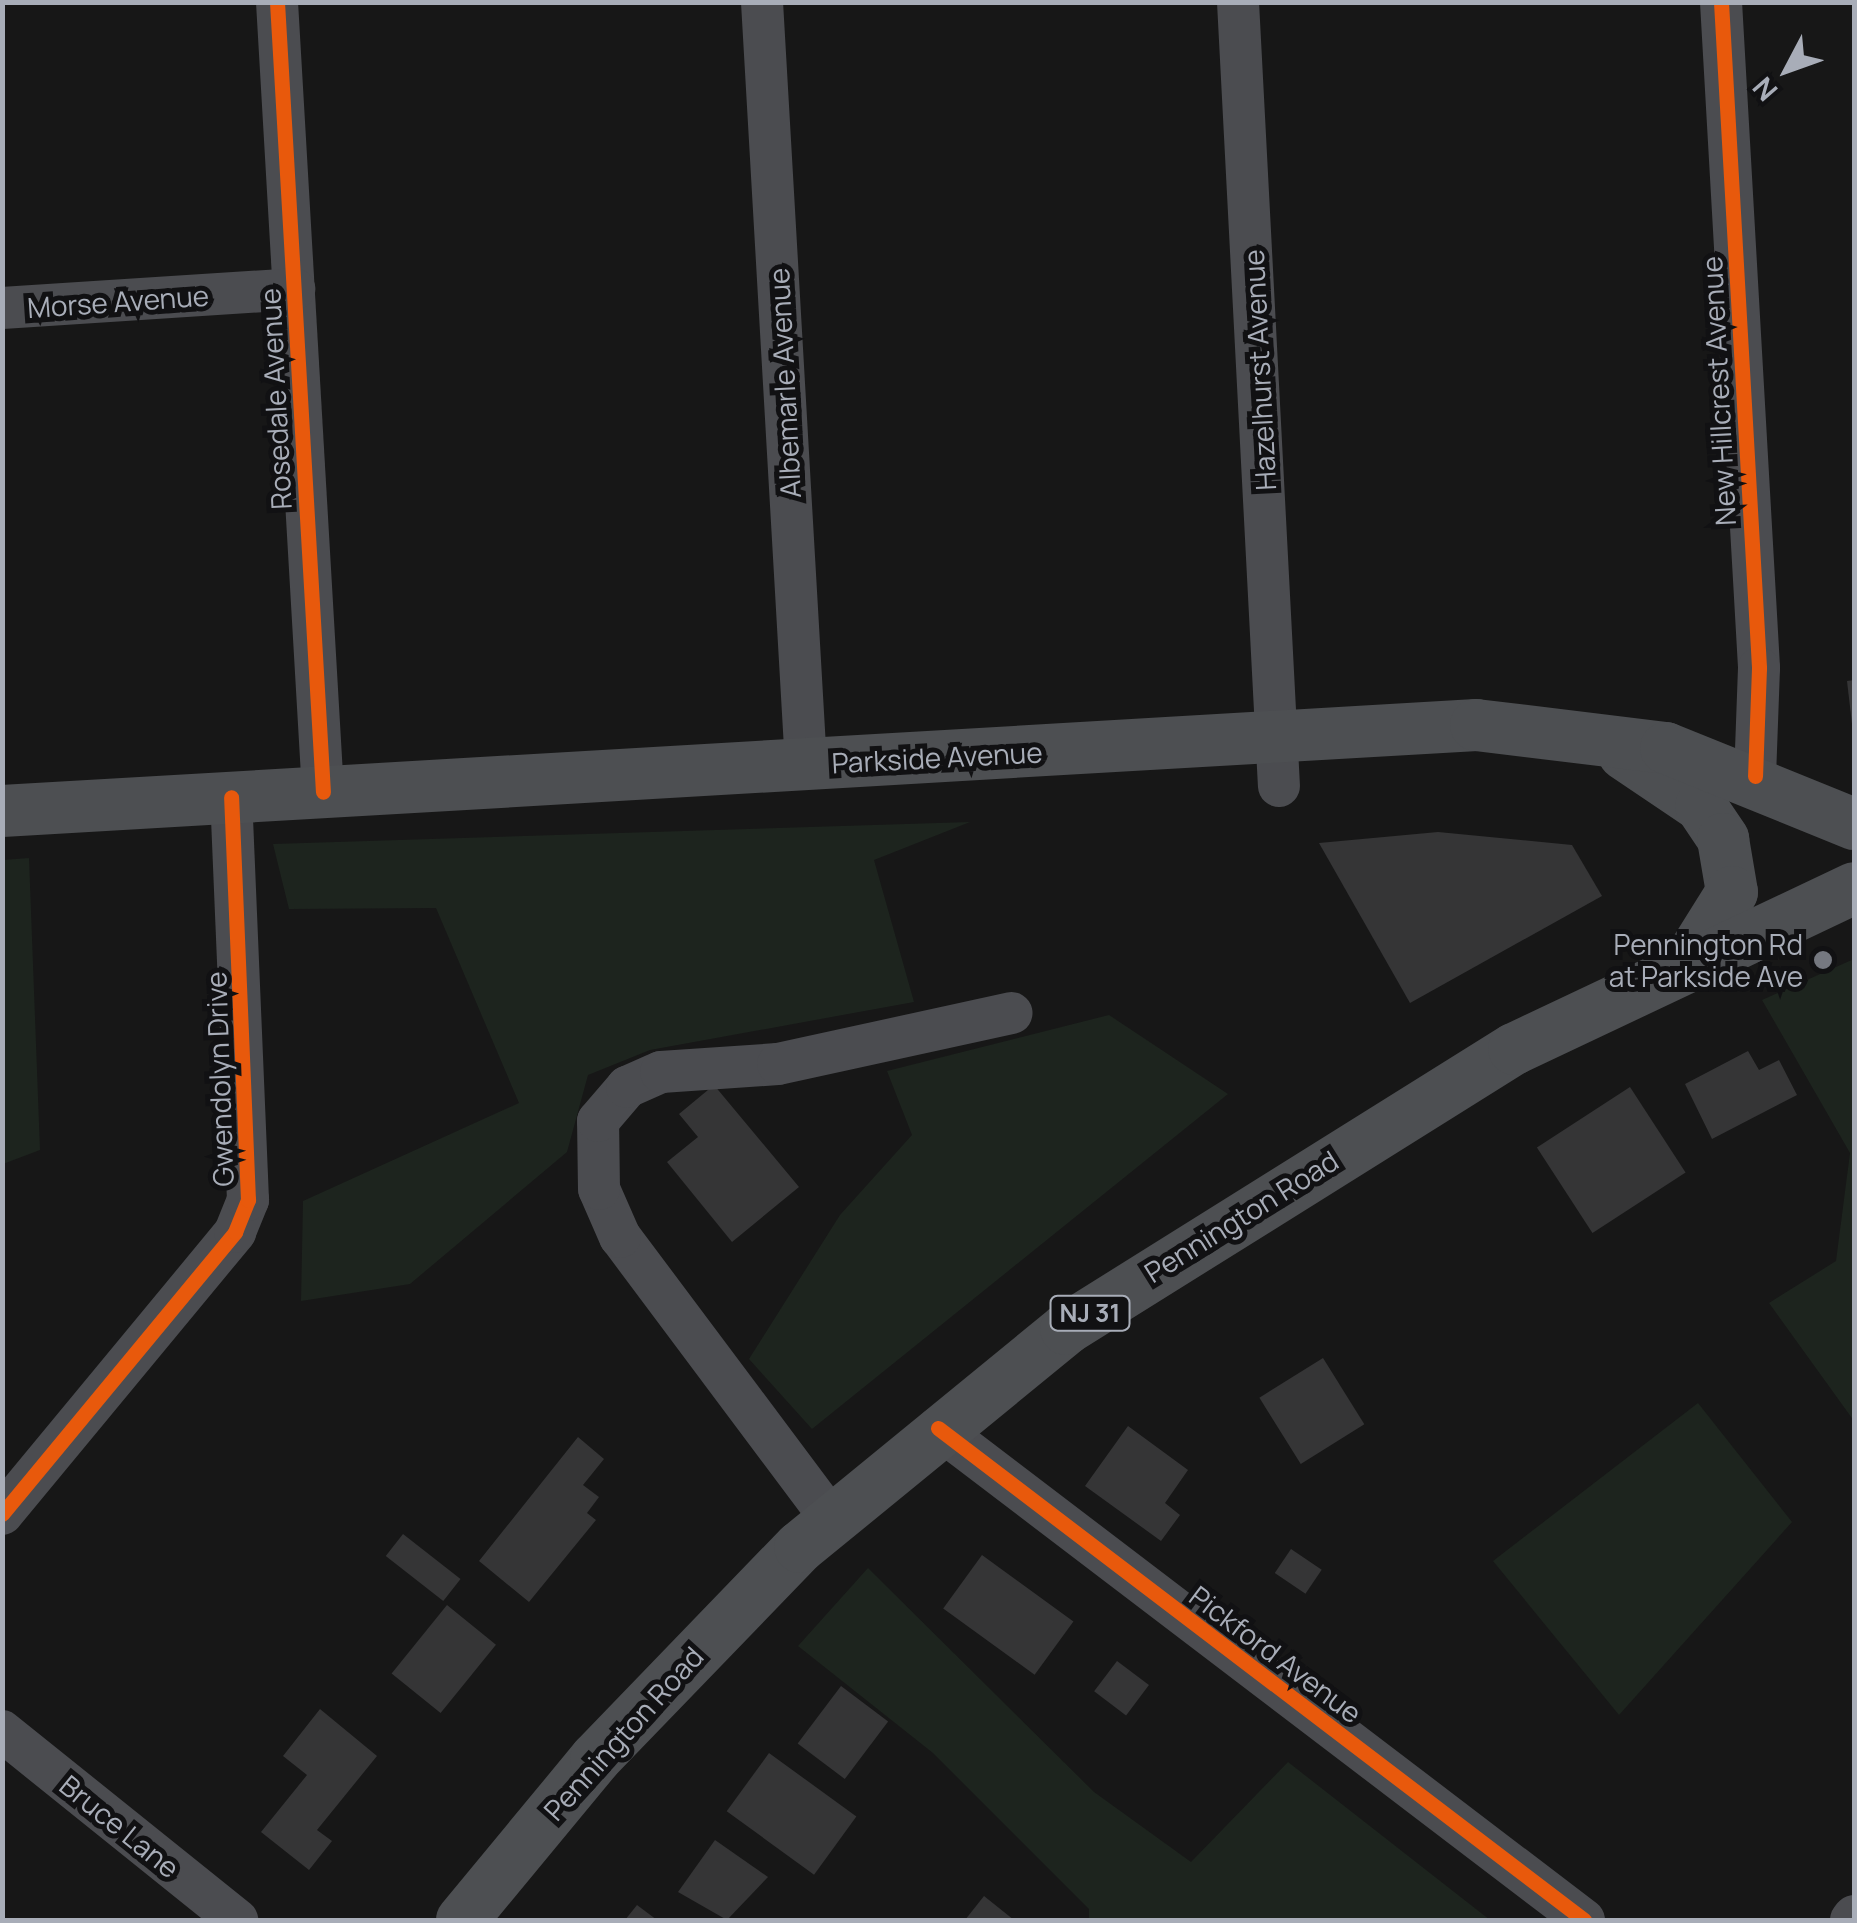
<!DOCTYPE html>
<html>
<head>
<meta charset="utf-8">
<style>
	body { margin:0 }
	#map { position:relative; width:1857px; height:1923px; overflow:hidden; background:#171717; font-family:Manrope,sans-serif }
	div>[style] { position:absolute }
	.green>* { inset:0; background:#1d241e }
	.building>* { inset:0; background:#353536; transform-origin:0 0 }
	.minor>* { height:42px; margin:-21px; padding:0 21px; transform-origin:21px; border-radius:21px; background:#4b4c50 }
	.major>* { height:52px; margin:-26px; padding:0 26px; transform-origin:26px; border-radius:26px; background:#4d4f52 }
	.cycleway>* { height:15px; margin:-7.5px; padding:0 7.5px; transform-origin:7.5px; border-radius:7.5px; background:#e8590c }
	.dots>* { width:28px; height:28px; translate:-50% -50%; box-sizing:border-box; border:5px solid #111113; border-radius:50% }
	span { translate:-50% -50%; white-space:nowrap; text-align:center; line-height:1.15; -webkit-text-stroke:10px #111113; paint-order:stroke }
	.shield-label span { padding:2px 8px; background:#111113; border:2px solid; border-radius:8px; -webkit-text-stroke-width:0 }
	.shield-label { font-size:25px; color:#a8adb8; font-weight:700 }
	.street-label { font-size:28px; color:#a8adb8 }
	.poi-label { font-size:28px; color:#a8adb8 }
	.right { translate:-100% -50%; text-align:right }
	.frame { position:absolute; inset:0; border:5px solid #a8adb8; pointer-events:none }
	.north { position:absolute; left:1737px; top:20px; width:100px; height:100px; -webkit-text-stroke:8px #111113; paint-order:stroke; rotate:229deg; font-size:28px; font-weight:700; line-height:40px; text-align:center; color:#a8adb8 }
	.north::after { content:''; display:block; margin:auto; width:35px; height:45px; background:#a8adb8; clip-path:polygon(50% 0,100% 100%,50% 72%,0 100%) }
</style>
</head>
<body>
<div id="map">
	<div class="green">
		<i style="clip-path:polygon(970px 822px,874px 860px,914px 1002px,650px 1050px,588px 1075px,567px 1152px,410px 1284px,301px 1301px,303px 1201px,519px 1103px,436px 908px,289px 909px,273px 844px)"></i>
		<i style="clip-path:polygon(29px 858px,40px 1150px,3px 1164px,3px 860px)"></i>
		<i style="clip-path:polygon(1854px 959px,1854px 1421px,1769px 1303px,1836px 1261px,1850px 1153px,1762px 1000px)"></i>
		<i style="clip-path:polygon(1109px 1015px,1228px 1094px,812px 1429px,749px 1359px,840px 1215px,912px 1135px,887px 1071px)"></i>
		<i style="clip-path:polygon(1698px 1403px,1792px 1522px,1619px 1715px,1493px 1561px)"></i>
		<i style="clip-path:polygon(868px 1568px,1094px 1792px,1191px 1862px,1288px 1762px,1490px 1920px,1089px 1920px,1089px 1909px,933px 1753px,798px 1646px)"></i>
	</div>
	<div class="building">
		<i style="clip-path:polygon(1854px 680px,1854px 724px,1852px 724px,1847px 681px)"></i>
		<i style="clip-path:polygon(1438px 832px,1572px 845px,1602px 896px,1410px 1003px,1319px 843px)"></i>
		<i style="clip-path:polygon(1748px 1051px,1759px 1070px,1779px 1060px,1797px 1095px,1712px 1139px,1685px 1084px)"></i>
		<i style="clip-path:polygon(714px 1085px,799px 1187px,732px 1242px,667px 1162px,698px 1137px,679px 1114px)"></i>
		<i style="left:1630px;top:1087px;width:102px;height:111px;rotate:57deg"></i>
		<i style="left:1323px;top:1358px;width:78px;height:75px;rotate:58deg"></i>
		<i style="clip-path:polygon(1128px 1426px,1188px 1470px,1165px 1503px,1180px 1515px,1161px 1541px,1085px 1486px)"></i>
		<i style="clip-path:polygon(578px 1437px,604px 1459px,583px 1485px,599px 1497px,587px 1513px,596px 1520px,529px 1602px,479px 1561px)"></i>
		<i style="left:403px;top:1534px;width:73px;height:28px;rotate:38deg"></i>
		<i style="left:1291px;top:1549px;width:37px;height:29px;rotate:34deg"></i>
		<i style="left:982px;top:1555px;width:113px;height:66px;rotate:36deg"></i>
		<i style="left:447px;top:1605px;width:63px;height:88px;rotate:39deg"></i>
		<i style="left:1117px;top:1661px;width:40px;height:38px;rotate:37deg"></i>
		<i style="left:841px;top:1686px;width:59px;height:72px;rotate:37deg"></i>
		<i style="clip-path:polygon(320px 1709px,377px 1756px,317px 1830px,332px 1841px,309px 1870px,261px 1832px,307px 1775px,283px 1756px)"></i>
		<i style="left:769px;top:1753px;width:108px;height:72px;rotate:36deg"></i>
		<i style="clip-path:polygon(715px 1840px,768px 1877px,727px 1920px,678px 1892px)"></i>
		<i style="clip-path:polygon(984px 1896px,1014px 1920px,965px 1920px)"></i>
		<i style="clip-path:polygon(637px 1905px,657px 1920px,625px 1920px)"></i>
	</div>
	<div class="minor">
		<i style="left:277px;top:2px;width:791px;rotate:86.67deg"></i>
		<i style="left:762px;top:2px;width:763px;rotate:86.7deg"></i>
		<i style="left:1238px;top:2px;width:785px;rotate:87.01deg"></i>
		<i style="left:1721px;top:2px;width:667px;rotate:86.73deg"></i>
		<i style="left:1759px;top:668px;width:108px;rotate:92.1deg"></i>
		<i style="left:2px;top:308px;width:293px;rotate:-3.7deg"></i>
		<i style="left:938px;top:1428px;width:812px;rotate:37.29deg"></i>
		<i style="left:2px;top:1514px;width:366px;rotate:-50.4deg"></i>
		<i style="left:235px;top:1232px;width:35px;rotate:-68deg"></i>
		<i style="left:248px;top:1200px;width:403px;rotate:-92.4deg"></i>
		<i style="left:832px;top:1520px;width:354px;rotate:-126.8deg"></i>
		<i style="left:620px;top:1237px;width:52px;rotate:-113.6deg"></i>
		<i style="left:599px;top:1189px;width:68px;rotate:-90.8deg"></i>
		<i style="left:598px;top:1121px;width:45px;rotate:-49.5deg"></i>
		<i style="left:627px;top:1087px;width:37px;rotate:-24deg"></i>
		<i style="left:661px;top:1072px;width:117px;rotate:-3.9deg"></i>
		<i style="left:778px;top:1064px;width:239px;rotate:-12.3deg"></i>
		<i style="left:2px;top:1731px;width:302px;rotate:38.8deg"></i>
		<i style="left:1851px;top:1920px;width:5px;rotate:-53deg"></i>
	</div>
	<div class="major">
		<i style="left:1624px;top:754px;width:93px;rotate:34deg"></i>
		<i style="left:1701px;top:806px;width:40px;rotate:56deg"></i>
		<i style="left:1723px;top:839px;width:54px;rotate:80.4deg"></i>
		<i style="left:1732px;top:892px;width:85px;rotate:122deg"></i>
		<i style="left:2px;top:811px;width:1477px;rotate:-3.34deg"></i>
		<i style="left:1476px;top:725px;width:191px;rotate:6.9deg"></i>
		<i style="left:1666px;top:748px;width:203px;rotate:22deg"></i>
		<i style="left:462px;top:1920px;width:210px;rotate:-50.4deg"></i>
		<i style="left:596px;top:1758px;width:293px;rotate:-46deg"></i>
		<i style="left:800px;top:1547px;width:344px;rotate:-39.3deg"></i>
		<i style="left:1066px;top:1329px;width:528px;rotate:-32.01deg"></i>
		<i style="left:1514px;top:1049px;width:376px;rotate:-25.3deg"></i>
	</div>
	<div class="cycleway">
		<i style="left:277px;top:2px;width:791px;rotate:86.67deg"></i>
		<i style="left:1721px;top:2px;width:667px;rotate:86.73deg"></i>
		<i style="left:1759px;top:668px;width:108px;rotate:92.1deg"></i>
		<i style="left:938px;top:1428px;width:812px;rotate:37.29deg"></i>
		<i style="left:2px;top:1514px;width:366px;rotate:-50.4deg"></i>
		<i style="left:235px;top:1232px;width:35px;rotate:-68deg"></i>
		<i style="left:248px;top:1200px;width:403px;rotate:-92.4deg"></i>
	</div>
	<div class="dots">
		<i style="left:1823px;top:960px;background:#757880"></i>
	</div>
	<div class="shield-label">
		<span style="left:1090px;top:1313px">NJ 31</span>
	</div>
	<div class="street-label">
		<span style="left:118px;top:301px;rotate:-4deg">Morse Avenue</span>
		<span style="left:1259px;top:370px;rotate:-93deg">Hazelhurst Avenue</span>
		<span style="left:784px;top:383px;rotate:-93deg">Albemarle Avenue</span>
		<span style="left:1718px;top:391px;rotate:-93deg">New Hillcrest Avenue</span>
		<span style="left:275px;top:399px;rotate:-93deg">Rosedale Avenue</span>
		<span style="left:937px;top:757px;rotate:-3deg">Parkside Avenue</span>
		<span style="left:219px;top:1079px;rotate:-92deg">Gwendolyn Drive</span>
		<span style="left:1241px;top:1216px;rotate:-32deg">Pennington Road</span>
		<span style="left:1276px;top:1654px;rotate:37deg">Pickford Avenue</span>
		<span style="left:623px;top:1733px;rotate:-48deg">Pennington Road</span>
		<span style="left:120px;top:1826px;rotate:39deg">Bruce Lane</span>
	</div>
	<div class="poi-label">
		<span class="right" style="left:1803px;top:960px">Pennington Rd<br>at Parkside Ave</span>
	</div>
	<div class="frame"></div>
	<div class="north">N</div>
</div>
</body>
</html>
